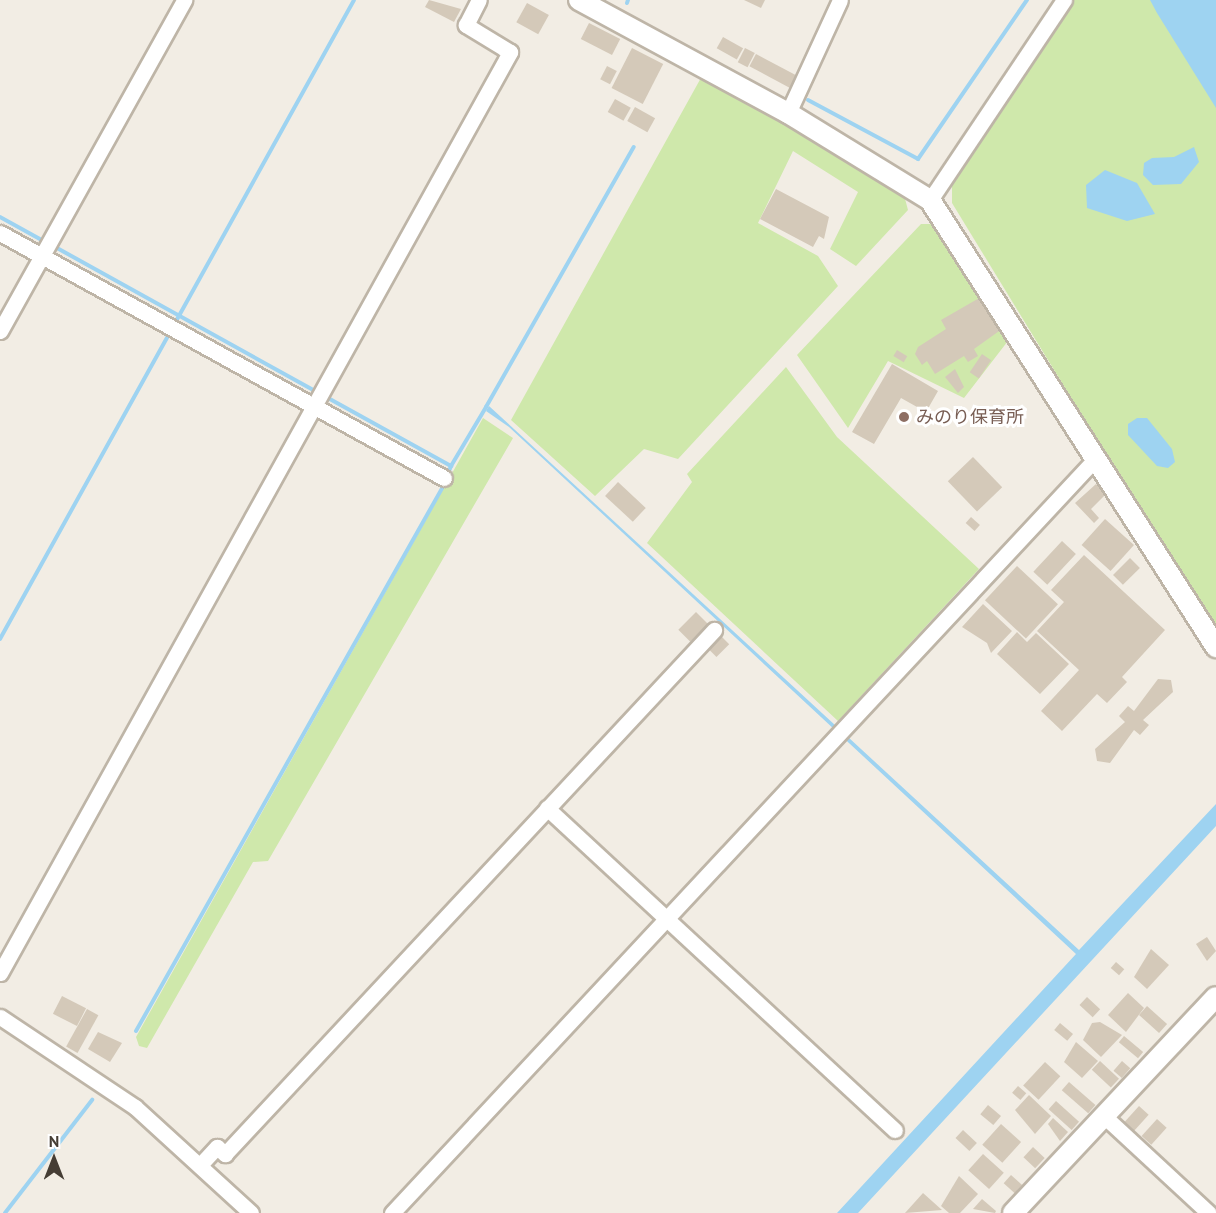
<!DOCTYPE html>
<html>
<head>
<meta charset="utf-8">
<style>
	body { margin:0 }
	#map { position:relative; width:1216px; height:1213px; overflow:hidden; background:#f2ede4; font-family:"PT Sans","Noto Sans JP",sans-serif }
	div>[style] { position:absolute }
	.green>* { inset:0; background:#cfe8ab }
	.water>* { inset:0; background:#9ed3f1 }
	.stream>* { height:4px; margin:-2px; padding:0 2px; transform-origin:2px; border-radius:2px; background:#9ed3f1 }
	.building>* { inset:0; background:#d4c9b9; transform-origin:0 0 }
	.roads { filter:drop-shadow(2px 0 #beb5a7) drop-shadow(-2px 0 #beb5a7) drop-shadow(0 2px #beb5a7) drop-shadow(0 -2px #beb5a7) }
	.minor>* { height:15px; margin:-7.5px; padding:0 7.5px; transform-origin:7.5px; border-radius:7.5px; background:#fff }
	.tertiary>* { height:20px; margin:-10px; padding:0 10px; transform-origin:10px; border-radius:10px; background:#fff }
	.dots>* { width:16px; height:16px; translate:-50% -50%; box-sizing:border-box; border:3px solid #fff; border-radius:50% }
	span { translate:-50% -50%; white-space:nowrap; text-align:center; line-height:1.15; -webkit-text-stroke:6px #fff; paint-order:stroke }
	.education-label { font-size:18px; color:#785e54 }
	.left { translate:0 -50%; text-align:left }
	.north { position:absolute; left:24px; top:1129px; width:60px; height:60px; -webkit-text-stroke:4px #fff; paint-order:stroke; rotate:0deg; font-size:16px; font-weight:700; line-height:24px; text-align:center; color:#453d34 }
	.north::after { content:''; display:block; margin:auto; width:21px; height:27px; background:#453d34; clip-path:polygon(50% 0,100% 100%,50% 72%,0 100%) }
</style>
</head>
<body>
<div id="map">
	<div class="green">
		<i style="clip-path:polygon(1074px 0,1216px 0,1216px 635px,952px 203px,952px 184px)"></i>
		<i style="clip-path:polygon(702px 76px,904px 195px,908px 210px,856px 266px,830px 249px,858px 192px,793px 151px,758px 223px,818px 256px,838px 286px,678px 459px,644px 449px,595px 496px,511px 420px)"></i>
		<i style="clip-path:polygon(921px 224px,936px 224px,1011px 337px,964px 398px,888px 361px,848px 428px,797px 355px)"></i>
		<i style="clip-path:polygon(786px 367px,837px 437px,979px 569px,838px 721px,647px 543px,692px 482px,687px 474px)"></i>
		<i style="clip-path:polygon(483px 418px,513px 438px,268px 861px,253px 862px,147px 1048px,139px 1046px,136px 1037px)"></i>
	</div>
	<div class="water">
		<i style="clip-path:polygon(1150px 0,1216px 0,1216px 108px,1157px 13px)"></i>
		<i style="clip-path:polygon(1194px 147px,1199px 162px,1181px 184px,1153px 185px,1143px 175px,1144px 163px,1152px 158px,1174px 157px)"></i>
		<i style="clip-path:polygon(1105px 170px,1137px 183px,1155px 214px,1127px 221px,1087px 208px,1086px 185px)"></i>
		<i style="clip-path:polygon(489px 406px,1079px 950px,1216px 804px,1216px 826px,858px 1213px,837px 1213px,1076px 954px,509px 427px,486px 411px)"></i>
		<i style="clip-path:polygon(1137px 418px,1147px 418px,1172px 449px,1175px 462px,1168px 468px,1157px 466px,1128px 435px,1128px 424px)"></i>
	</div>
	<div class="stream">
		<i style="left:627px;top:3px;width:3px;rotate:-72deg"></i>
		<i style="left:808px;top:100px;width:125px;rotate:28.2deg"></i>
		<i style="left:918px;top:159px;width:193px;rotate:-55.6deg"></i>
		<i style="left:0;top:217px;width:46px;rotate:28.8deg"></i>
		<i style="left:57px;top:248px;width:293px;rotate:29deg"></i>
		<i style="left:175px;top:323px;width:369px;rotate:-61deg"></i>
		<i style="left:328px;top:398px;width:141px;rotate:28.9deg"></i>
		<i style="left:451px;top:466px;width:69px;rotate:-59.3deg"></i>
		<i style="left:486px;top:407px;width:299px;rotate:-60.4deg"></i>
		<i style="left:447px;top:476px;width:11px;rotate:-68deg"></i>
		<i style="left:0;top:639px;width:349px;rotate:-61deg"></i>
		<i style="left:136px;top:1031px;width:629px;rotate:-60.58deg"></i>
		<i style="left:5px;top:1213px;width:143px;rotate:-52.4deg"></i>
	</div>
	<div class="building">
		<i style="clip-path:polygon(429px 0,461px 9px,454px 22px,425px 7px)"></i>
		<i style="clip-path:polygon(744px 0,765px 0,761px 8px)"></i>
		<i style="left:527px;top:3px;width:25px;height:22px;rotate:29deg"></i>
		<i style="left:589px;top:23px;width:35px;height:18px;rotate:27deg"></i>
		<i style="left:723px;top:37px;width:23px;height:13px;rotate:29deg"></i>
		<i style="left:632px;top:48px;width:35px;height:45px;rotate:27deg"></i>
		<i style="left:745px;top:48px;width:11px;height:16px;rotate:27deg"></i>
		<i style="left:756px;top:54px;width:47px;height:14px;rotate:28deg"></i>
		<i style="left:607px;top:66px;width:11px;height:15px;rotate:27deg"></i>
		<i style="left:615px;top:99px;width:18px;height:15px;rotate:29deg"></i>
		<i style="left:635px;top:107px;width:23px;height:16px;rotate:29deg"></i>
		<i style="clip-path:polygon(776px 189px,829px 217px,824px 239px,819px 236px,813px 247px,760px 219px)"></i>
		<i style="clip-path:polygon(981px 297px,1002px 329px,974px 349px,978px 356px,968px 362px,964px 356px,935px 374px,927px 361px,922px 365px,915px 354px,918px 347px,946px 329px,941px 320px)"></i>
		<i style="left:897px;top:350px;width:12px;height:7px;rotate:31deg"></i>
		<i style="left:982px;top:354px;width:11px;height:22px;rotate:34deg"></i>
		<i style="clip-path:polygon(892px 364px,938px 391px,926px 412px,901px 398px,874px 444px,852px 432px)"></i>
		<i style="clip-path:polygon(955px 369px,964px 387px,958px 393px,945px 377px)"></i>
		<i style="left:973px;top:457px;width:42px;height:35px;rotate:46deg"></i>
		<i style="left:618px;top:482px;width:38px;height:19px;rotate:43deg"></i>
		<i style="clip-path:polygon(1096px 484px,1106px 494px,1091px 509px,1099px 518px,1094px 523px,1075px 503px)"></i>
		<i style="left:971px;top:517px;width:12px;height:8px;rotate:42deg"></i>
		<i style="left:1105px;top:519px;width:39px;height:35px;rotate:42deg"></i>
		<i style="left:1062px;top:541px;width:19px;height:42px;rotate:43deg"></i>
		<i style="clip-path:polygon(1084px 555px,1165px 630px,1122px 677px,1127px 682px,1107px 703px,1097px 694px,1062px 731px,1041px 711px,1079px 670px,1037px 631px,1064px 602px,1051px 590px)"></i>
		<i style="left:1130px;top:558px;width:14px;height:24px;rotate:45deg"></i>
		<i style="left:1017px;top:566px;width:56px;height:47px;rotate:43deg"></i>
		<i style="clip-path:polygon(983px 604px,1012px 631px,991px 653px,987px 643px,962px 627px)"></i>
		<i style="left:696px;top:612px;width:17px;height:25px;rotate:45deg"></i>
		<i style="clip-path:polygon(1017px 632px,1027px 642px,1036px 633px,1069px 664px,1040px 694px,997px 654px)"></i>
		<i style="left:720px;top:635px;width:13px;height:18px;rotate:45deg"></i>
		<i style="clip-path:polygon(1158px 679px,1171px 680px,1173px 692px,1143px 720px,1149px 725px,1140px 735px,1134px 730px,1110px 763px,1097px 761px,1095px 749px,1125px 722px,1119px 716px,1128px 706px,1134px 711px)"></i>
		<i style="clip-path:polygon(1207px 937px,1216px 951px,1207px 961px,1196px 944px)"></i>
		<i style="clip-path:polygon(1151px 949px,1169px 965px,1147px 989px,1134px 977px)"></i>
		<i style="left:1116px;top:962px;width:11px;height:8px;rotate:41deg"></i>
		<i style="clip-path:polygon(1128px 993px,1144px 1008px,1126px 1032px,1108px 1015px)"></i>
		<i style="left:62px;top:996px;width:27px;height:20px;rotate:27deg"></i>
		<i style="left:1087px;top:997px;width:18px;height:11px;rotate:43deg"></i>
		<i style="left:1147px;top:1006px;width:27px;height:12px;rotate:42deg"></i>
		<i style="left:87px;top:1009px;width:13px;height:43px;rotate:29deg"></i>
		<i style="clip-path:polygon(1100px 1022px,1122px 1035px,1101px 1057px,1083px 1040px,1092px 1023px)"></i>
		<i style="left:1060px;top:1023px;width:17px;height:9px;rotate:40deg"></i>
		<i style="clip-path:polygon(98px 1032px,122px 1043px,110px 1062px,88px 1049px)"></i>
		<i style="left:1124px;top:1036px;width:25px;height:8px;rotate:40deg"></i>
		<i style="clip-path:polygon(1076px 1042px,1098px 1061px,1082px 1078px,1064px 1062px)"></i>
		<i style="left:1100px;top:1061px;width:26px;height:12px;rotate:43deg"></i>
		<i style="left:1122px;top:1061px;width:11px;height:13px;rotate:41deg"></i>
		<i style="left:1045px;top:1062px;width:21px;height:32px;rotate:43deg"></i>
		<i style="left:1069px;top:1082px;width:35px;height:11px;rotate:41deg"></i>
		<i style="left:1018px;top:1086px;width:11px;height:9px;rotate:41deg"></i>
		<i style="clip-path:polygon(1029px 1095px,1051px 1116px,1035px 1134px,1015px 1110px)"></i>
		<i style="left:1056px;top:1101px;width:31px;height:11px;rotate:42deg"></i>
		<i style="left:988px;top:1105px;width:17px;height:12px;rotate:40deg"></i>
		<i style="left:1139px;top:1106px;width:13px;height:23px;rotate:42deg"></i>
		<i style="clip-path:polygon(1053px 1118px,1068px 1132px,1060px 1141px,1048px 1124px)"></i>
		<i style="left:1157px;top:1119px;width:13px;height:23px;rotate:42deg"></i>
		<i style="left:1001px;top:1124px;width:27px;height:28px;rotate:42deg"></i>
		<i style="left:963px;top:1130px;width:19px;height:11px;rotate:43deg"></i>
		<i style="left:1033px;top:1147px;width:16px;height:14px;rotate:43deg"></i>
		<i style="left:983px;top:1154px;width:28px;height:22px;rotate:42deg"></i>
		<i style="left:1011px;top:1175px;width:15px;height:11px;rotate:42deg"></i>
		<i style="clip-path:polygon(959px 1176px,978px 1194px,960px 1213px,949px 1213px,941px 1206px)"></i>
		<i style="clip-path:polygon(923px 1193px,942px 1210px,905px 1213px)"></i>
		<i style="clip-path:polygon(982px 1199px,996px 1211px,995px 1213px,973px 1209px)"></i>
	</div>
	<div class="roads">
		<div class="minor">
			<i style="left:788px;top:113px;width:124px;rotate:-65.3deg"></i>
			<i style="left:930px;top:200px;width:241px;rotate:-56.2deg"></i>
			<i style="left:0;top:233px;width:507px;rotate:28.89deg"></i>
			<i style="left:0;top:331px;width:379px;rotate:-60.9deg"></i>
			<i style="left:547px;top:808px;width:474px;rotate:42.8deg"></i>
			<i style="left:0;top:973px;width:1053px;rotate:-61.02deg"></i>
			<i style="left:510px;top:52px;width:52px;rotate:-148.5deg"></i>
			<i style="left:466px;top:25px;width:28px;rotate:-63deg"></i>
			<i style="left:0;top:1017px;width:162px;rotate:33.7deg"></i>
			<i style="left:135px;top:1107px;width:157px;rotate:42.4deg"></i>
			<i style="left:1103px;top:1115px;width:144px;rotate:42.8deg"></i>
			<i style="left:200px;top:1165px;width:25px;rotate:-47deg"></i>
			<i style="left:217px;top:1147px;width:11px;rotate:41deg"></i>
			<i style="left:225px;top:1154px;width:717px;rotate:-46.98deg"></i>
			<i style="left:392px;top:1213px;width:1032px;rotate:-47deg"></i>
		</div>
		<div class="tertiary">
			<i style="left:579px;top:0;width:238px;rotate:28.4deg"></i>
			<i style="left:788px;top:113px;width:167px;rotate:31.5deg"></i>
			<i style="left:930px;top:200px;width:531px;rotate:57.39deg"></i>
			<i style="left:1013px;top:1213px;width:296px;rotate:-46.8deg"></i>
		</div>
	</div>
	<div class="dots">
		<i style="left:904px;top:417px;background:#8d6e63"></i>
	</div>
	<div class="education-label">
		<span class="left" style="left:916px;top:417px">みのり保育所</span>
	</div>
	<div class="north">N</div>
</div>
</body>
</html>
